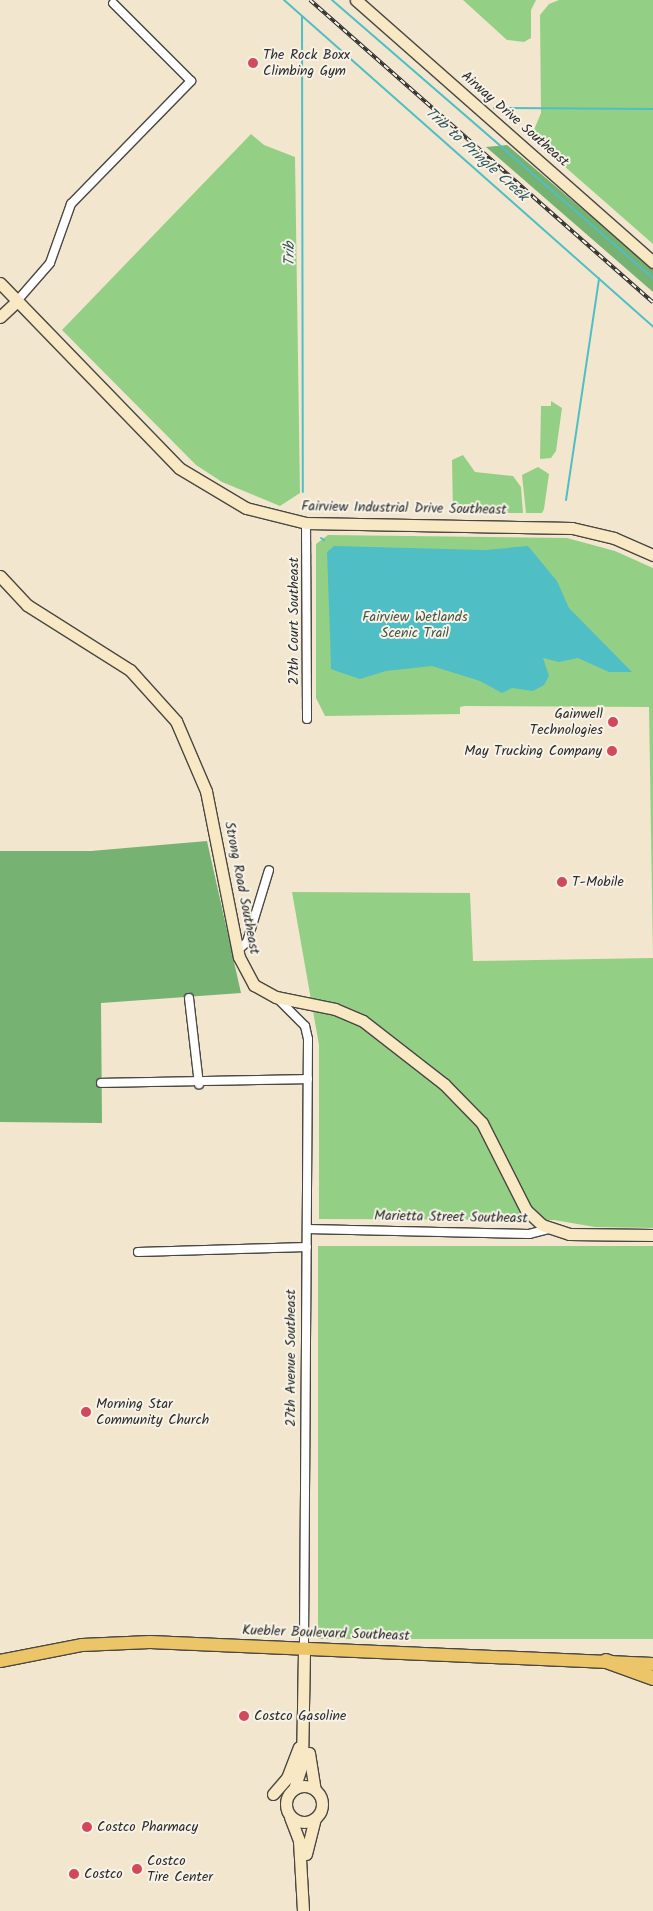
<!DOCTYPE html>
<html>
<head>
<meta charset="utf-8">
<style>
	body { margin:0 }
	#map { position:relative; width:653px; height:1911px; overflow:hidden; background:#f3e6ce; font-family:Kalam,sans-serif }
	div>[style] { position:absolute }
	.green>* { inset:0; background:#93d085; transform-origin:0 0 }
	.forest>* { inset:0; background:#76b272 }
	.water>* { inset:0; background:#50bfc5 }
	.stream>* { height:2px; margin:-1px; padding:0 1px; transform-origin:1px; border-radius:1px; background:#50bfc5 }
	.roads { filter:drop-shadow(1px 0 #494743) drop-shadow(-1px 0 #494743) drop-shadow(0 1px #494743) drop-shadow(0 -1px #494743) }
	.street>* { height:8px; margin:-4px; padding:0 4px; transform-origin:4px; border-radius:4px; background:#fff }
	.secondary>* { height:11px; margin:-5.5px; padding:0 5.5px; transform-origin:5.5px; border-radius:5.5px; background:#f8e8c3 }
	.secondary>.ring { margin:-5.5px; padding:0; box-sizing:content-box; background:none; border:11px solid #f8e8c3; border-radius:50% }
	.primary>* { height:12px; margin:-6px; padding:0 6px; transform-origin:6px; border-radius:6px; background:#edc569 }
	.highway>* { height:14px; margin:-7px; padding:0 7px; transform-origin:7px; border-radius:7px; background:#edc569 }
	.rail>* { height:4px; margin-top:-2px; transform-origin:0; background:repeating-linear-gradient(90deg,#f7f3e8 0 5.5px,#2b2b2b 0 11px); box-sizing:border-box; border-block:1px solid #2b2b2b }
	.dots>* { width:14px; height:14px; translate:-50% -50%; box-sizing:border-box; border:2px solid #f7f3e8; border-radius:50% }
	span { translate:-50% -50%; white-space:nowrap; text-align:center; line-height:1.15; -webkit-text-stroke:4px #f7f3e8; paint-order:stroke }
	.poi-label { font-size:14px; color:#2b2b2b }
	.left { translate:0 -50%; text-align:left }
	.right { translate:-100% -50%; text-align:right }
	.street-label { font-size:14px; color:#2b2b2b }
	.park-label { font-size:14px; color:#455442 }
	.water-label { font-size:15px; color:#365759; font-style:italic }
</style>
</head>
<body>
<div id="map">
	<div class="green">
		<i style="clip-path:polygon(463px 0,536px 0,531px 10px,531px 38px,524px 42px,507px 40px)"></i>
		<i style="clip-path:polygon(559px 0,653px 0,653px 244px,531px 137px,541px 113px,540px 15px,549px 4px)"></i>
		<i style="clip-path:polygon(251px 134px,264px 145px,295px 157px,300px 493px,280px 506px,222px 482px,196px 465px,62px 330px)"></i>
		<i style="clip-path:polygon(551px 401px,562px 408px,556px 451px,551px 458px,540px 459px,541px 406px,551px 406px)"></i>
		<i style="clip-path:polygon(463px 455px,475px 472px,513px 476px,521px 487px,523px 513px,453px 513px,452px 460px)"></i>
		<i style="clip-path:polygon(538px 467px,549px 474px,544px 509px,542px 513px,526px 513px,522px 475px)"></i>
		<i style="clip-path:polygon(328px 535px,567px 538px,615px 551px,653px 568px,653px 1228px,595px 1227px,554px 1220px,319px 1219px,319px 1045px,292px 892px,470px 893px,473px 961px,653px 958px,649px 707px,465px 706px,460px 707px,460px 714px,325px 716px,316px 698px,316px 544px)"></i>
		<i style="left:653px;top:1246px;width:393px;height:335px;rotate:90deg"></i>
	</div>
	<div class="forest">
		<i style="clip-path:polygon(507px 145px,653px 269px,653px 292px,486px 147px)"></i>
		<i style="clip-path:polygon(207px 841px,241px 993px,101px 1003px,102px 1123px,0 1122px,0 851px,91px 851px)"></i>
	</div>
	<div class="water">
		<i style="clip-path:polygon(334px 546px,485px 550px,528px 546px,557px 581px,569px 608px,632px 672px,609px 672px,578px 658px,559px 662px,543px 658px,549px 676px,544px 685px,533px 691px,512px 688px,502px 693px,480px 681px,432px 666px,386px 671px,360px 679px,339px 672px,331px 669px,330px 636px,327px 552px)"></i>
	</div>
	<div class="stream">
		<i style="left:284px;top:0;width:493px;rotate:41.5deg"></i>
		<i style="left:332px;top:0;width:425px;rotate:40.9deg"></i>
		<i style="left:302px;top:17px;width:475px;rotate:89.9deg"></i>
		<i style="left:494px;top:108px;width:159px;rotate:0.4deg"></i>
		<i style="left:566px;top:500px;width:224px;rotate:-81.5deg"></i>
		<i style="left:321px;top:538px;width:4px;rotate:34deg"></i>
	</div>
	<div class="roads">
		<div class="street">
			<i style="left:17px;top:301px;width:50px;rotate:-49deg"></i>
			<i style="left:50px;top:263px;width:63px;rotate:-70.4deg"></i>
			<i style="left:71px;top:204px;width:172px;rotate:-45.7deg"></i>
			<i style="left:191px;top:81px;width:110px;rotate:-135deg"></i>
			<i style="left:306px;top:523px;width:196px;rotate:89.7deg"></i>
			<i style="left:238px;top:950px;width:12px;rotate:-42deg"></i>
			<i style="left:247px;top:942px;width:75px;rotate:-73deg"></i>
			<i style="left:276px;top:997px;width:41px;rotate:45deg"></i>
			<i style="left:305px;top:1026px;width:13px;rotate:77deg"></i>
			<i style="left:308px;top:1039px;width:608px;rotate:90.38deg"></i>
			<i style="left:189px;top:998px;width:87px;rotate:83.4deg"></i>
			<i style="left:101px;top:1083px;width:207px;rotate:-1.1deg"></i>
			<i style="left:307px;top:1229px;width:222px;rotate:1.3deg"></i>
			<i style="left:529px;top:1234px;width:21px;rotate:-14deg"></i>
			<i style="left:138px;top:1252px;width:169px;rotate:-1.7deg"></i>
		</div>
		<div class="secondary">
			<i style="left:356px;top:0;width:396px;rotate:41.4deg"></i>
			<i style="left:0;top:283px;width:257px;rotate:45.9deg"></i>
			<i style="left:179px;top:468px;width:78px;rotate:30.8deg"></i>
			<i style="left:246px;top:508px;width:62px;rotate:14deg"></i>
			<i style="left:306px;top:523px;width:266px;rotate:1.1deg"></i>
			<i style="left:572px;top:528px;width:43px;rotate:13.4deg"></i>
			<i style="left:614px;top:538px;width:43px;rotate:23.6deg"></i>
			<i style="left:0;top:317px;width:23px;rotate:-43deg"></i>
			<i style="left:0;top:576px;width:40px;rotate:47deg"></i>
			<i style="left:27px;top:605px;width:122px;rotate:32.3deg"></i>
			<i style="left:130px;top:670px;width:69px;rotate:48deg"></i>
			<i style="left:176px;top:721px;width:76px;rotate:66.8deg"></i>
			<i style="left:206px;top:791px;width:169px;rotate:78.8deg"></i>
			<i style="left:239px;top:957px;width:32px;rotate:62deg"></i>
			<i style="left:254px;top:985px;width:25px;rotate:29deg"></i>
			<i style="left:276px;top:997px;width:60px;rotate:11.5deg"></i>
			<i style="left:335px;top:1009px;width:30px;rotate:23deg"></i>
			<i style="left:363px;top:1021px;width:103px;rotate:37.9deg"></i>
			<i style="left:444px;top:1084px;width:54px;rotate:45.7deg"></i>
			<i style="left:482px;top:1123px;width:97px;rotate:63.2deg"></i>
			<i style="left:526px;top:1210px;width:22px;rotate:43deg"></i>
			<i style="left:542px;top:1225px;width:28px;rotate:18deg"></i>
			<i style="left:569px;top:1234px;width:84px;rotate:0.7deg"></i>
			<i style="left:309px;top:1753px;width:37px;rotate:81deg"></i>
			<i class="ring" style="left:286px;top:1786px;width:25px;height:25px"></i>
			<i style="left:294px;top:1789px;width:25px;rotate:-72deg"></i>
			<i style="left:302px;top:1765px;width:118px;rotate:-89deg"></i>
			<i style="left:273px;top:1794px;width:21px;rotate:-49deg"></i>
			<i style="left:287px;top:1778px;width:33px;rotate:-69deg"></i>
			<i style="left:290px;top:1817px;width:26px;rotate:69deg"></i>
			<i style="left:299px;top:1841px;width:70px;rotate:86.7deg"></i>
			<i style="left:306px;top:1854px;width:36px;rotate:-76deg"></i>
		</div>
		<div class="primary">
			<i style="left:0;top:1661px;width:84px;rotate:-11deg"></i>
			<i style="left:82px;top:1645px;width:68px;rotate:-2.5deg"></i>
			<i style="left:150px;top:1642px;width:503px;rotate:2.5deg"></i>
		</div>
		<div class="highway">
			<i style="left:606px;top:1661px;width:50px;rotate:19.9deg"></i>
		</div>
	</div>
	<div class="rail">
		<i style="left:310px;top:0;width:457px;rotate:41.4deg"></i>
	</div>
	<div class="dots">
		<i style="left:253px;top:63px;background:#d1495b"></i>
		<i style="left:613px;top:722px;background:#d1495b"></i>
		<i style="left:612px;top:751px;background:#d1495b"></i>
		<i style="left:562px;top:882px;background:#d1495b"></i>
		<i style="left:86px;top:1412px;background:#d1495b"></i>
		<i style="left:244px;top:1716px;background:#d1495b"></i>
		<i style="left:87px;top:1827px;background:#d1495b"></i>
		<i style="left:137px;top:1869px;background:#d1495b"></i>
		<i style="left:74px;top:1874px;background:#d1495b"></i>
	</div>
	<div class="poi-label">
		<span class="left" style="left:263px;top:63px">The Rock Boxx<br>Climbing Gym</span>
		<span class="right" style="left:603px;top:722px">Gainwell<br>Technologies</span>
		<span class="right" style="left:602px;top:751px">May Trucking Company</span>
		<span class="left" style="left:572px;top:882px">T-Mobile</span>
		<span class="left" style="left:96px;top:1412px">Morning Star<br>Community Church</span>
		<span class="left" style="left:254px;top:1716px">Costco Gasoline</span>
		<span class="left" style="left:97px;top:1827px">Costco Pharmacy</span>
		<span class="left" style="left:147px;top:1869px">Costco<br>Tire Center</span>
		<span class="left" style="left:84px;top:1874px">Costco</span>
	</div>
	<div class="street-label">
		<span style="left:515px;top:119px;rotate:41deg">Airway Drive Southeast</span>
		<span style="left:404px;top:508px;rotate:1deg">Fairview Industrial Drive Southeast</span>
		<span style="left:294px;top:621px;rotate:-90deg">27th Court Southeast</span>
		<span style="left:242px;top:888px;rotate:79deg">Strong Road Southeast</span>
		<span style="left:451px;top:1217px;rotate:1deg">Marietta Street Southeast</span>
		<span style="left:291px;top:1358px;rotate:-90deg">27th Avenue Southeast</span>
		<span style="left:326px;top:1633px;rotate:2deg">Kuebler Boulevard Southeast</span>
	</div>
	<div class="park-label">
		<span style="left:415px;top:625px">Fairview Wetlands<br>Scenic Trail</span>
	</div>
	<div class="water-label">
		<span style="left:476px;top:155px;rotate:42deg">Trib to Pringle Creek</span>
		<span style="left:291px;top:254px;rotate:-90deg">Trib</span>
	</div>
</div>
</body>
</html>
